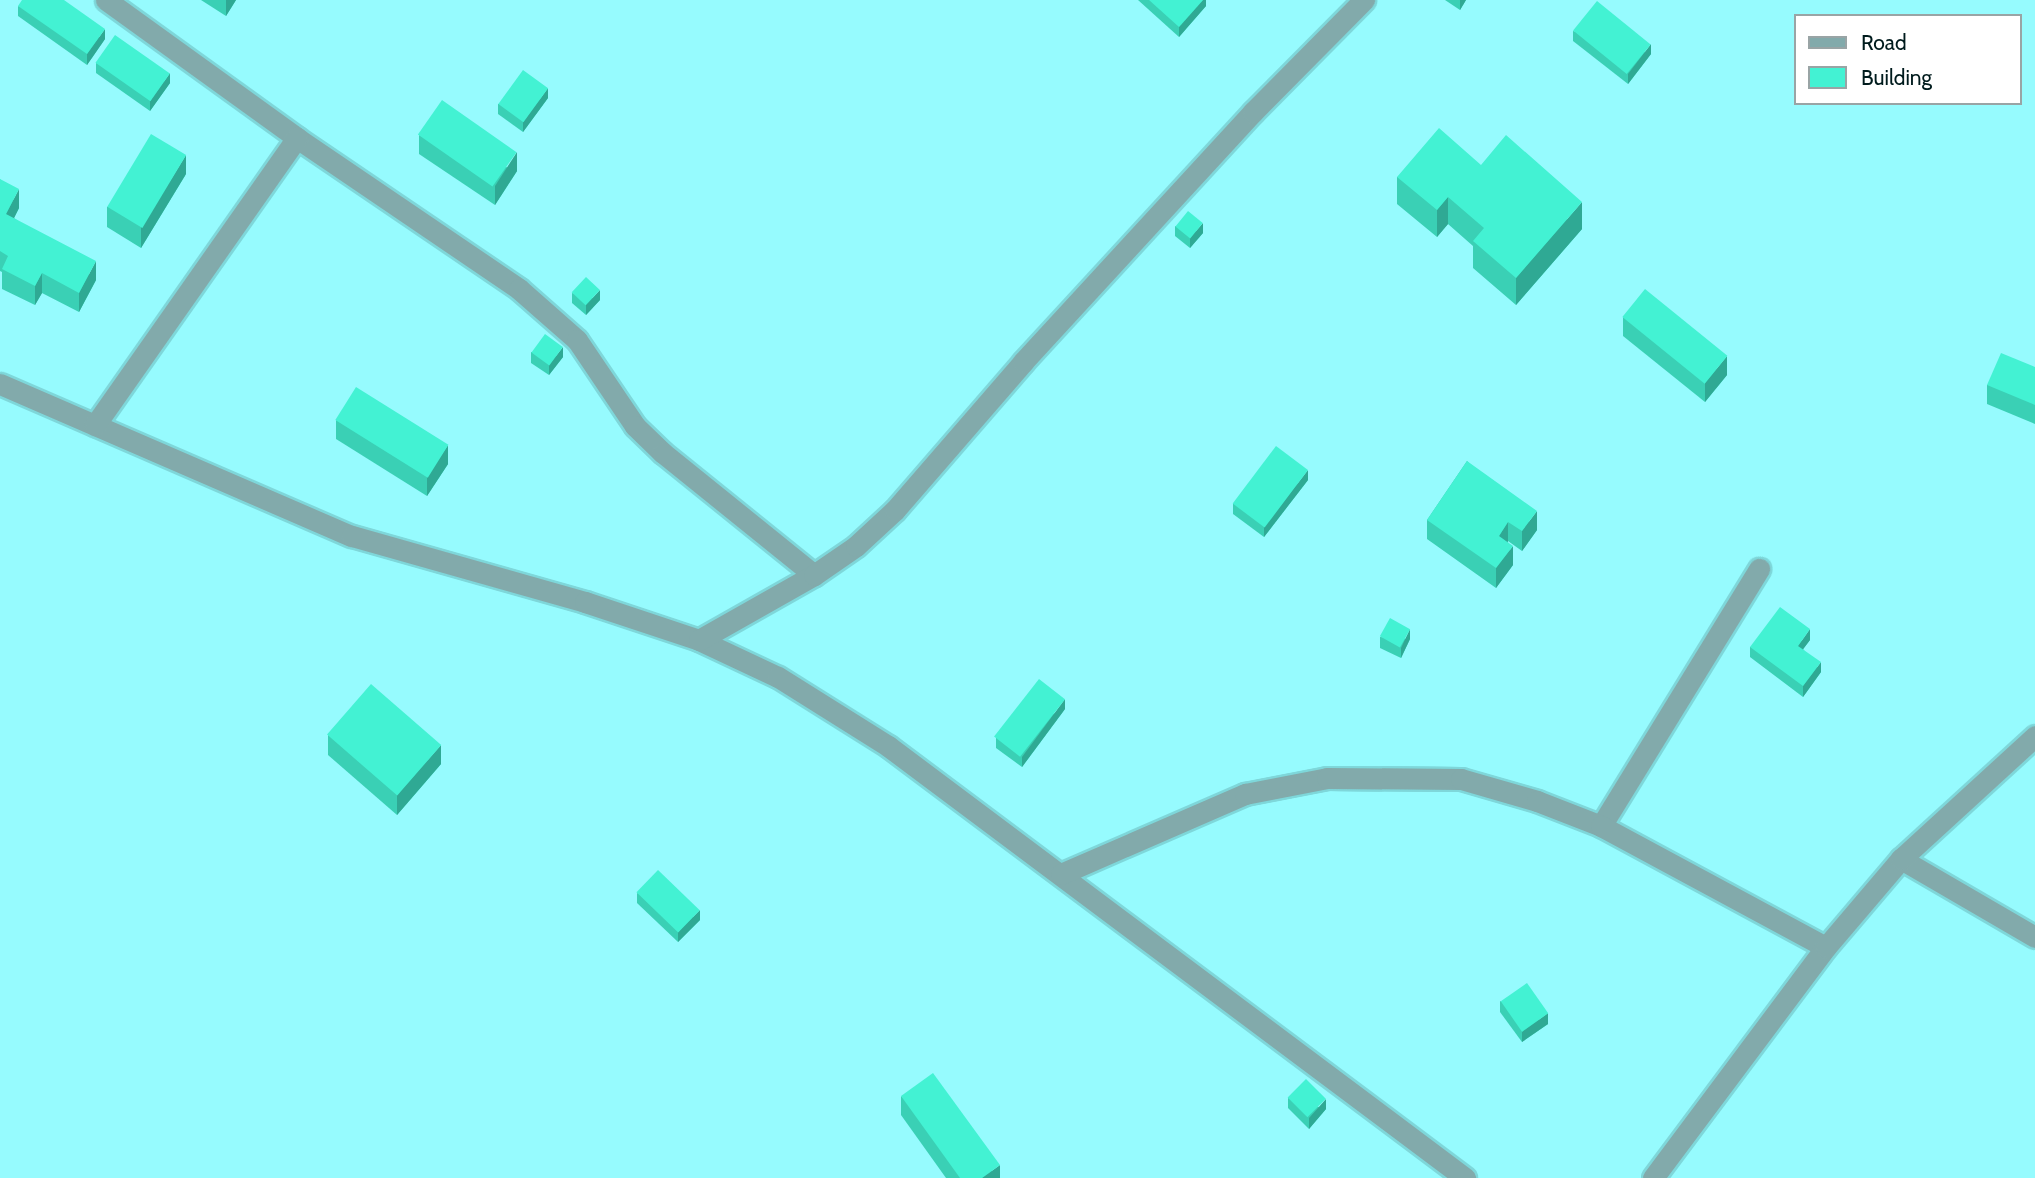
<!DOCTYPE html>
<html>
<head>
<meta charset="utf-8">
<style>
	body { margin:0 }
	#map { position:relative; width:2035px; height:1178px; overflow:hidden; background:#96fbfe; font-family:Cabin,sans-serif }
	div>[style] { position:absolute }
	.roads { filter:drop-shadow(2px 0 #7ed7da) drop-shadow(-2px 0 #7ed7da) drop-shadow(0 2px #7ed7da) drop-shadow(0 -2px #7ed7da) }
	.minor>* { height:21px; margin:-10.5px; padding:0 10.5px; transform-origin:10.5px; border-radius:10.5px; background:#82aaab }
	.wall>* { inset:0; background:#3ad0b5 }
	.shaded-wall>* { inset:0; background:#2fa994 }
	.building>* { inset:0; background:#43f2d3; transform-origin:0 0 }
	span { translate:-50% -50%; white-space:nowrap; text-align:center; line-height:1.15; -webkit-text-stroke:5px #fff; paint-order:stroke }
	.legend { position:absolute; left:1794px; top:14px; width:228px; height:91px; box-sizing:border-box; background:#fff; border:2px solid #99a4a5; margin:0; padding:9px 12px; list-style:none; font-size:21px; color:#001b1d }
	.legend li { display:flex; align-items:center; gap:14px; height:35px }
	.legend b { width:35px; border:2px solid #99a4a5 }
</style>
</head>
<body>
<div id="map">
	<div class="roads">
		<div class="minor">
			<i style="left:106px;top:0;width:236px;rotate:35.8deg"></i>
			<i style="left:297px;top:138px;width:268px;rotate:34.2deg"></i>
			<i style="left:519px;top:289px;width:77px;rotate:41.3deg"></i>
			<i style="left:577px;top:340px;width:104px;rotate:56deg"></i>
			<i style="left:635px;top:426px;width:39px;rotate:44deg"></i>
			<i style="left:663px;top:453px;width:194px;rotate:38.9deg"></i>
			<i style="left:0;top:384px;width:383px;rotate:23.4deg"></i>
			<i style="left:352px;top:536px;width:242px;rotate:15.8deg"></i>
			<i style="left:585px;top:602px;width:120px;rotate:18.4deg"></i>
			<i style="left:699px;top:640px;width:87px;rotate:25.1deg"></i>
			<i style="left:778px;top:677px;width:130px;rotate:32.1deg"></i>
			<i style="left:888px;top:746px;width:721px;rotate:36.82deg"></i>
			<i style="left:95px;top:425px;width:351px;rotate:-54.9deg"></i>
			<i style="left:699px;top:640px;width:132px;rotate:-29.5deg"></i>
			<i style="left:814px;top:575px;width:51px;rotate:-34.6deg"></i>
			<i style="left:856px;top:546px;width:53px;rotate:-42.7deg"></i>
			<i style="left:895px;top:510px;width:196px;rotate:-49.1deg"></i>
			<i style="left:1023px;top:362px;width:340px;rotate:-47.4deg"></i>
			<i style="left:1253px;top:112px;width:158px;rotate:-45.3deg"></i>
			<i style="left:1601px;top:826px;width:302px;rotate:-58.4deg"></i>
			<i style="left:1901px;top:859px;width:155px;rotate:30.2deg"></i>
			<i style="left:1061px;top:874px;width:201px;rotate:-23.5deg"></i>
			<i style="left:1245px;top:794px;width:84px;rotate:-11deg"></i>
			<i style="left:1327px;top:778px;width:134px;rotate:0.4deg"></i>
			<i style="left:1461px;top:779px;width:79px;rotate:16.1deg"></i>
			<i style="left:1537px;top:801px;width:69px;rotate:21.3deg"></i>
			<i style="left:1601px;top:826px;width:255px;rotate:28.3deg"></i>
			<i style="left:1653px;top:1178px;width:289px;rotate:-53.2deg"></i>
			<i style="left:1826px;top:947px;width:116px;rotate:-49.6deg"></i>
			<i style="left:1901px;top:859px;width:182px;rotate:-42.5deg"></i>
		</div>
	</div>
	<div class="wall">
		<i style="clip-path:polygon(201px 0,236px 0,226px 16px)"></i>
		<i style="clip-path:polygon(1138px 0,1206px 0,1206px 6px,1179px 37px)"></i>
		<i style="clip-path:polygon(1445px 0,1466px 0,1460px 10px)"></i>
		<i style="clip-path:polygon(18px 6px,105px 39px,87px 65px,18px 16px)"></i>
		<i style="clip-path:polygon(1573px 31px,1651px 54px,1628px 84px,1573px 41px)"></i>
		<i style="clip-path:polygon(96px 63px,170px 83px,150px 111px,96px 73px)"></i>
		<i style="clip-path:polygon(548px 98px,523px 132px,498px 114px,498px 104px)"></i>
		<i style="clip-path:polygon(419px 135px,517px 171px,495px 205px,419px 154px)"></i>
		<i style="clip-path:polygon(1481px 165px,1582px 229px,1516px 305px,1473px 268px,1473px 246px,1448px 224px,1437px 237px,1397px 204px,1397px 177px)"></i>
		<i style="clip-path:polygon(186px 174px,141px 248px,107px 227px,107px 207px)"></i>
		<i style="clip-path:polygon(0 179px,19px 208px,14px 218px,96px 280px,79px 312px,42px 293px,35px 305px,2px 289px,2px 272px,0 271px)"></i>
		<i style="clip-path:polygon(1175px 226px,1203px 233px,1190px 248px,1175px 236px)"></i>
		<i style="clip-path:polygon(572px 293px,600px 300px,586px 315px,572px 303px)"></i>
		<i style="clip-path:polygon(1623px 317px,1727px 375px,1705px 402px,1623px 336px)"></i>
		<i style="clip-path:polygon(531px 352px,563px 357px,549px 375px,531px 363px)"></i>
		<i style="clip-path:polygon(2035px 367px,2035px 424px,1987px 404px,1987px 385px)"></i>
		<i style="clip-path:polygon(336px 420px,448px 464px,427px 496px,336px 439px)"></i>
		<i style="clip-path:polygon(1467px 461px,1537px 530px,1522px 551px,1508px 541px,1508px 542px,1513px 565px,1496px 588px,1427px 539px,1427px 520px)"></i>
		<i style="clip-path:polygon(1308px 480px,1264px 537px,1233px 514px,1233px 504px)"></i>
		<i style="clip-path:polygon(1380px 637px,1410px 639px,1401px 658px,1380px 648px)"></i>
		<i style="clip-path:polygon(1810px 640px,1803px 649px,1821px 672px,1803px 697px,1750px 657px,1750px 647px)"></i>
		<i style="clip-path:polygon(1065px 709px,1022px 767px,996px 748px,996px 738px)"></i>
		<i style="clip-path:polygon(328px 735px,441px 764px,397px 815px,328px 755px)"></i>
		<i style="clip-path:polygon(637px 893px,700px 920px,678px 942px,637px 903px)"></i>
		<i style="clip-path:polygon(1500px 1001px,1548px 1024px,1522px 1042px,1500px 1012px)"></i>
		<i style="clip-path:polygon(901px 1096px,1000px 1178px,946px 1178px,901px 1115px)"></i>
		<i style="clip-path:polygon(1288px 1098px,1326px 1109px,1309px 1129px,1288px 1108px)"></i>
	</div>
	<div class="shaded-wall">
		<i style="clip-path:polygon(226px 0,236px 0,226px 16px)"></i>
		<i style="clip-path:polygon(1203px 0,1206px 0,1206px 6px,1179px 37px,1179px 27px)"></i>
		<i style="clip-path:polygon(1460px 0,1466px 0,1460px 10px)"></i>
		<i style="clip-path:polygon(105px 29px,105px 39px,87px 65px,87px 54px)"></i>
		<i style="clip-path:polygon(1651px 44px,1651px 54px,1628px 84px,1628px 74px)"></i>
		<i style="clip-path:polygon(170px 73px,170px 83px,150px 111px,150px 101px)"></i>
		<i style="clip-path:polygon(548px 88px,548px 98px,523px 132px,523px 122px)"></i>
		<i style="clip-path:polygon(517px 152px,517px 171px,495px 205px,495px 186px)"></i>
		<i style="clip-path:polygon(186px 155px,186px 174px,141px 248px,141px 228px)"></i>
		<i style="clip-path:polygon(19px 189px,19px 208px,6px 234px,6px 214px)"></i>
		<i style="clip-path:polygon(1448px 197px,1448px 224px,1437px 237px,1437px 210px)"></i>
		<i style="clip-path:polygon(1582px 202px,1582px 229px,1516px 305px,1516px 278px)"></i>
		<i style="clip-path:polygon(1203px 223px,1203px 233px,1190px 248px,1190px 238px)"></i>
		<i style="clip-path:polygon(96px 261px,96px 280px,79px 312px,79px 293px)"></i>
		<i style="clip-path:polygon(42px 273px,42px 293px,35px 305px,35px 286px)"></i>
		<i style="clip-path:polygon(600px 290px,600px 300px,586px 315px,586px 305px)"></i>
		<i style="clip-path:polygon(563px 347px,563px 357px,549px 375px,549px 365px)"></i>
		<i style="clip-path:polygon(1727px 356px,1727px 375px,1705px 402px,1705px 383px)"></i>
		<i style="clip-path:polygon(448px 445px,448px 464px,427px 496px,427px 476px)"></i>
		<i style="clip-path:polygon(1308px 470px,1308px 480px,1264px 537px,1264px 527px)"></i>
		<i style="clip-path:polygon(1537px 511px,1537px 530px,1522px 551px,1522px 531px)"></i>
		<i style="clip-path:polygon(1508px 522px,1508px 541px,1499px 555px,1499px 536px)"></i>
		<i style="clip-path:polygon(1513px 546px,1513px 565px,1496px 588px,1496px 568px)"></i>
		<i style="clip-path:polygon(1410px 629px,1410px 639px,1401px 658px,1401px 648px)"></i>
		<i style="clip-path:polygon(1810px 629px,1810px 640px,1798px 656px,1798px 646px)"></i>
		<i style="clip-path:polygon(1821px 662px,1821px 672px,1803px 697px,1803px 686px)"></i>
		<i style="clip-path:polygon(1065px 699px,1065px 709px,1022px 767px,1022px 757px)"></i>
		<i style="clip-path:polygon(441px 745px,441px 764px,397px 815px,397px 795px)"></i>
		<i style="clip-path:polygon(700px 910px,700px 920px,678px 942px,678px 932px)"></i>
		<i style="clip-path:polygon(1548px 1013px,1548px 1024px,1522px 1042px,1522px 1032px)"></i>
		<i style="clip-path:polygon(1326px 1099px,1326px 1109px,1309px 1129px,1309px 1118px)"></i>
		<i style="clip-path:polygon(1000px 1165px,1000px 1178px,982px 1178px)"></i>
	</div>
	<div class="building">
		<i style="clip-path:polygon(22px 0,64px 0,105px 29px,87px 54px,18px 6px)"></i>
		<i style="clip-path:polygon(1149px 0,1203px 0,1179px 27px)"></i>
		<i style="left:1597px;top:1px;width:69px;height:38px;rotate:39deg"></i>
		<i style="left:115px;top:35px;width:67px;height:34px;rotate:35deg"></i>
		<i style="left:523px;top:70px;width:31px;height:42px;rotate:36deg"></i>
		<i style="left:442px;top:100px;width:91px;height:42px;rotate:35deg"></i>
		<i style="clip-path:polygon(1439px 128px,1481px 165px,1506px 135px,1582px 202px,1516px 278px,1473px 241px,1484px 228px,1448px 197px,1437px 210px,1397px 177px)"></i>
		<i style="left:151px;top:134px;width:41px;height:85px;rotate:31deg"></i>
		<i style="clip-path:polygon(0 179px,19px 189px,6px 214px,96px 261px,79px 293px,42px 273px,35px 286px,2px 269px,8px 256px,0 251px)"></i>
		<i style="left:1188px;top:211px;width:19px;height:20px;rotate:39deg"></i>
		<i style="left:586px;top:277px;width:19px;height:21px;rotate:43deg"></i>
		<i style="left:1645px;top:289px;width:106px;height:36px;rotate:39deg"></i>
		<i style="left:545px;top:334px;width:22px;height:23px;rotate:36deg"></i>
		<i style="clip-path:polygon(2001px 353px,2035px 367px,2035px 405px,1987px 385px)"></i>
		<i style="left:356px;top:387px;width:109px;height:39px;rotate:32deg"></i>
		<i style="left:1276px;top:446px;width:40px;height:72px;rotate:37deg"></i>
		<i style="clip-path:polygon(1467px 461px,1537px 511px,1522px 531px,1508px 522px,1499px 536px,1513px 546px,1496px 568px,1427px 520px)"></i>
		<i style="clip-path:polygon(1780px 607px,1810px 629px,1798px 646px,1821px 662px,1803px 686px,1750px 647px)"></i>
		<i style="left:1390px;top:618px;width:23px;height:21px;rotate:29deg"></i>
		<i style="left:1039px;top:679px;width:33px;height:73px;rotate:38deg"></i>
		<i style="left:371px;top:684px;width:93px;height:67px;rotate:41deg"></i>
		<i style="left:658px;top:870px;width:58px;height:31px;rotate:44deg"></i>
		<i style="left:1527px;top:983px;width:37px;height:32px;rotate:55deg"></i>
		<i style="clip-path:polygon(933px 1073px,1000px 1165px,982px 1178px,960px 1178px,901px 1096px)"></i>
		<i style="left:1306px;top:1079px;width:28px;height:26px;rotate:45deg"></i>
	</div>
	<ul class="legend">
	<li><b style="height:9px;background:#82aaab"></b>Road</li>
	<li><b style="height:19px;background:#43f2d3"></b>Building</li>
	</ul>
</div>
</body>
</html>
